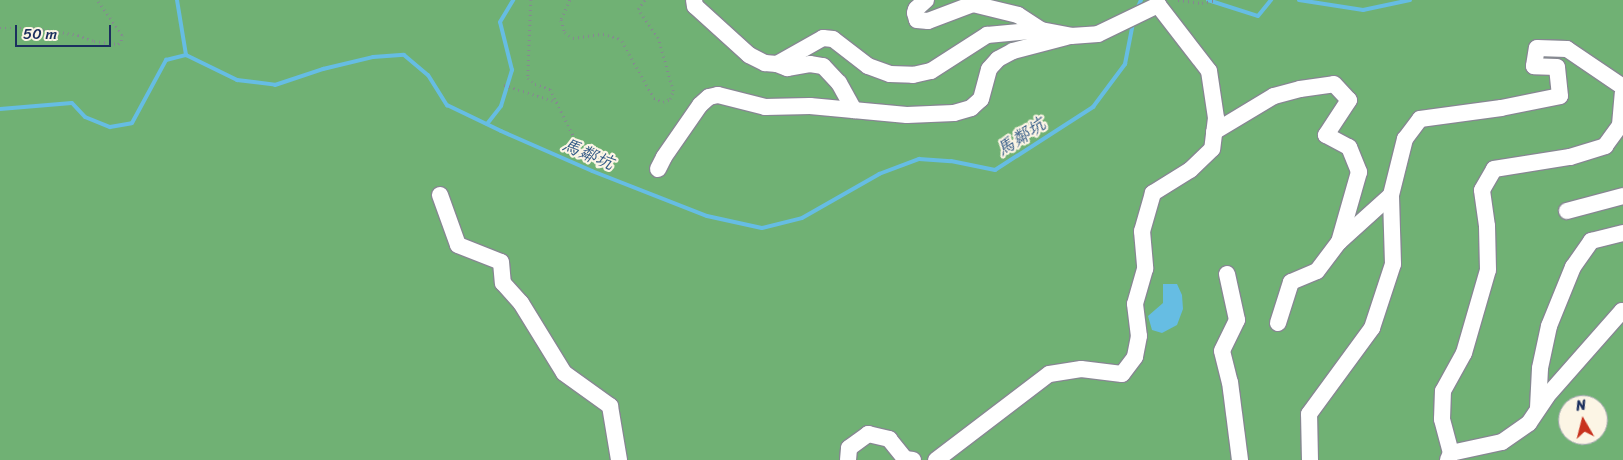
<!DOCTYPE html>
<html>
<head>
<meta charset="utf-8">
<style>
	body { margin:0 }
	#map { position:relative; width:1623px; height:460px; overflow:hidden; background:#f1e2c4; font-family:Sriracha,"LXGW WenKai TC",sans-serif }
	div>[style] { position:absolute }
	.forest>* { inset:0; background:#70b174 }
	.water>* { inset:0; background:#66bde3 }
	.stream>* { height:4px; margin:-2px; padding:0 2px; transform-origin:2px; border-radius:2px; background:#66bde3 }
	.path>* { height:2.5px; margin-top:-1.25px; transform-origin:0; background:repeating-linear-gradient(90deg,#868891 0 1px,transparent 0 5px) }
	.roads { filter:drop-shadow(1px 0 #868891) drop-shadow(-1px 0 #868891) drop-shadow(0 1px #868891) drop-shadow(0 -1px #868891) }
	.minor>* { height:16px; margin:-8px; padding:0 8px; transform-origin:8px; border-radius:8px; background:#fff }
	span { translate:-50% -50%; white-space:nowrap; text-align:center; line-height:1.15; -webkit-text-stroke:4.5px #fcf5e5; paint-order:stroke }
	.water-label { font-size:18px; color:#325a86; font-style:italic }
	.north { position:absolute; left:1558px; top:395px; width:50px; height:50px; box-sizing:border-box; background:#fcf5e5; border:1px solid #a2a6af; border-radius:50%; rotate:352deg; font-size:14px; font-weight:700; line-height:20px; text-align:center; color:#1b2f5e }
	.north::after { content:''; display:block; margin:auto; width:18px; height:22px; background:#c8321e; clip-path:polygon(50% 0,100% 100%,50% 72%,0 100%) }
	.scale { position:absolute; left:15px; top:25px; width:96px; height:22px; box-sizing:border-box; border:2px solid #1b2f5e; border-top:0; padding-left:6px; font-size:15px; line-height:18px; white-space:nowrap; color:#1b2f5e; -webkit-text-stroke:4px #fcf5e5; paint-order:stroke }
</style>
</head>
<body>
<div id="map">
	<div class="forest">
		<i style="clip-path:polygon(evenodd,0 0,1623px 0,1623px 460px,0 460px,0 0,1568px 405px,1598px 405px,1598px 435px,1568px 435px,1568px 405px)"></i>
	</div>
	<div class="water">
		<i style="clip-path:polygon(1163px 284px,1177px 284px,1182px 295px,1183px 309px,1177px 325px,1162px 333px,1152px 330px,1148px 316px,1163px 303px)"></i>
	</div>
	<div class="stream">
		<i style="left:177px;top:0;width:56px;rotate:80.7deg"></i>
		<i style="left:1208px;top:0;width:52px;rotate:17.7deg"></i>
		<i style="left:1258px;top:16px;width:21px;rotate:-51deg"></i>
		<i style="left:1299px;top:0;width:65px;rotate:8.9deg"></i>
		<i style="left:1363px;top:10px;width:48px;rotate:-12deg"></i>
		<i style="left:1137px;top:9px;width:10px;rotate:-66deg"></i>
		<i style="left:0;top:109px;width:72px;rotate:-4.8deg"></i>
		<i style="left:72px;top:103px;width:19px;rotate:47deg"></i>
		<i style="left:85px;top:117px;width:27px;rotate:22deg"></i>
		<i style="left:110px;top:127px;width:22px;rotate:-10deg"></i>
		<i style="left:132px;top:123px;width:72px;rotate:-61.6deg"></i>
		<i style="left:166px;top:60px;width:21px;rotate:-14deg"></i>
		<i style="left:186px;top:55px;width:57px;rotate:26.1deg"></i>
		<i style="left:237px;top:80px;width:38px;rotate:7deg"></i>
		<i style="left:275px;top:85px;width:51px;rotate:-18.4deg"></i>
		<i style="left:323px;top:69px;width:51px;rotate:-13.5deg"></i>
		<i style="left:373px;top:57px;width:31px;rotate:-4deg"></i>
		<i style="left:404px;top:55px;width:31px;rotate:40deg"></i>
		<i style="left:428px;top:75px;width:36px;rotate:58deg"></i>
		<i style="left:447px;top:105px;width:60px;rotate:25.7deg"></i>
		<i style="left:501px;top:131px;width:99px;rotate:23.7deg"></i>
		<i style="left:592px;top:171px;width:123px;rotate:21.4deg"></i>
		<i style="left:707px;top:216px;width:56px;rotate:12.3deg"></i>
		<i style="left:762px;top:228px;width:41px;rotate:-14deg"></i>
		<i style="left:802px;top:218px;width:89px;rotate:-29.7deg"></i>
		<i style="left:879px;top:174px;width:43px;rotate:-20.6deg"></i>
		<i style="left:919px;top:159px;width:32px;rotate:4deg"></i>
		<i style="left:951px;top:161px;width:45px;rotate:11.6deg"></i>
		<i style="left:995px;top:170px;width:117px;rotate:-32.7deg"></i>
		<i style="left:1093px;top:107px;width:54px;rotate:-53.3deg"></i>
		<i style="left:1125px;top:64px;width:42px;rotate:-79deg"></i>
		<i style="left:487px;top:124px;width:23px;rotate:-52deg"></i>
		<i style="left:501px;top:106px;width:38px;rotate:-73deg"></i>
		<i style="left:512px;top:70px;width:49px;rotate:-104deg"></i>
		<i style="left:500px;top:22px;width:26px;rotate:-59deg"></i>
	</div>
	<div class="path">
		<i style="left:531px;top:0;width:78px;rotate:92.2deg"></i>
		<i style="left:528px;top:78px;width:9px;rotate:41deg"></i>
		<i style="left:535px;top:84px;width:16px;rotate:18deg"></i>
		<i style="left:550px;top:89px;width:54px;rotate:63.4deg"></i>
		<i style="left:570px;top:0;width:22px;rotate:114deg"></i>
		<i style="left:561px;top:20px;width:13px;rotate:72deg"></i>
		<i style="left:565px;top:32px;width:10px;rotate:37deg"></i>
		<i style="left:573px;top:38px;width:30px;rotate:-8deg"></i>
		<i style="left:603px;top:34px;width:16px;rotate:15deg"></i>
		<i style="left:618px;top:38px;width:5px;rotate:37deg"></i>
		<i style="left:622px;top:41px;width:65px;rotate:60.7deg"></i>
		<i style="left:654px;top:98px;width:10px;rotate:24deg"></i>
		<i style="left:663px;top:102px;width:8px;rotate:-23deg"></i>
		<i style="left:670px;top:99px;width:9px;rotate:-69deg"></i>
		<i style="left:673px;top:91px;width:55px;rotate:-105.8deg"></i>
		<i style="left:658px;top:38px;width:35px;rotate:-125deg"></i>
		<i style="left:638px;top:9px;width:11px;rotate:-52deg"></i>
		<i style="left:1178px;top:0;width:24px;rotate:7deg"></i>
		<i style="left:1202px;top:3px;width:14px;rotate:-12deg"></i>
		<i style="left:0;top:28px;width:33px"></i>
		<i style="left:33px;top:28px;width:46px;rotate:8.8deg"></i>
		<i style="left:78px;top:35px;width:17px;rotate:21deg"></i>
		<i style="left:94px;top:41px;width:24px;rotate:7deg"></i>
		<i style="left:118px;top:44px;width:4px;rotate:-45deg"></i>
		<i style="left:121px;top:41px;width:6px;rotate:-81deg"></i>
		<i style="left:122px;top:35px;width:43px;rotate:-125.5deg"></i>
		<i style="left:504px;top:85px;width:56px;rotate:17.8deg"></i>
	</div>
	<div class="roads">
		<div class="minor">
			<i style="left:694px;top:0;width:6px;rotate:81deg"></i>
			<i style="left:695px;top:6px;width:73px;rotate:42.2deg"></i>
			<i style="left:749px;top:55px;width:18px;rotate:27deg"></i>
			<i style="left:765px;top:63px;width:12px;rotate:5deg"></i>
			<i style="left:777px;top:64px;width:53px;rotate:-29.5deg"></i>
			<i style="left:823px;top:38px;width:10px;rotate:6deg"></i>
			<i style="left:833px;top:39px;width:44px;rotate:37.6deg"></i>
			<i style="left:868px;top:66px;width:23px;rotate:20deg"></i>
			<i style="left:890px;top:74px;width:23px;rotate:2deg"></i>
			<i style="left:913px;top:75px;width:18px;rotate:-13deg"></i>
			<i style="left:931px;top:71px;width:67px;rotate:-32.7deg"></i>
			<i style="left:987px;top:35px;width:54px;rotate:-5.3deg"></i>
			<i style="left:1041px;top:30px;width:31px;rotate:11deg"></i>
			<i style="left:1071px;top:36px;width:27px;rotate:-4deg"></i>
			<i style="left:1098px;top:34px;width:67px;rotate:-25.8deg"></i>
			<i style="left:1158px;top:5px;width:83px;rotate:52.3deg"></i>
			<i style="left:1209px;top:71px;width:48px;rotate:81.5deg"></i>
			<i style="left:1216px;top:118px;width:31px;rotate:97deg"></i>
			<i style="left:1212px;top:149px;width:30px;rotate:136deg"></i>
			<i style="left:1190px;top:170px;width:44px;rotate:148.1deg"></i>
			<i style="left:1153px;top:193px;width:40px;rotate:106deg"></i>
			<i style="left:1142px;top:231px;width:38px;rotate:85deg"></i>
			<i style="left:1145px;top:269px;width:36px;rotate:106deg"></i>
			<i style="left:1135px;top:304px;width:32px;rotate:83deg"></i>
			<i style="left:1139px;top:336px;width:21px;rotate:101deg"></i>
			<i style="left:1135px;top:357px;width:21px;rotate:127deg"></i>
			<i style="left:1122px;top:374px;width:41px;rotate:-173deg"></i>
			<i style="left:1081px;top:369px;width:32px;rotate:171deg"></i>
			<i style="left:1049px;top:374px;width:142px;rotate:142.7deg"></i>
			<i style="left:926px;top:0;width:13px;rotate:138deg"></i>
			<i style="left:916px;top:9px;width:4px;rotate:104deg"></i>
			<i style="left:915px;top:13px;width:7px;rotate:74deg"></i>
			<i style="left:917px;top:20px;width:11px;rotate:5deg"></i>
			<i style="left:928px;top:21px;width:48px;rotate:-20.7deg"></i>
			<i style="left:973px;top:4px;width:46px;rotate:13.7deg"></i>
			<i style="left:1018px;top:15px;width:27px;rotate:33deg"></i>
			<i style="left:777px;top:64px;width:11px;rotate:22deg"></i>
			<i style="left:787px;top:68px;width:23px;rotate:-10deg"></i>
			<i style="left:810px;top:64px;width:13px;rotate:9deg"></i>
			<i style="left:823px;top:66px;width:23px;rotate:47deg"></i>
			<i style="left:839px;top:83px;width:31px;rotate:61deg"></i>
			<i style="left:1214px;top:132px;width:70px;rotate:-31deg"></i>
			<i style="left:1274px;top:96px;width:27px;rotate:-15deg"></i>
			<i style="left:1300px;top:89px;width:34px;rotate:-8deg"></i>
			<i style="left:1334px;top:84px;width:22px;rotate:47deg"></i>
			<i style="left:1349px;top:100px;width:42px;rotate:123.3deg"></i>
			<i style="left:1326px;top:135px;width:26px;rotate:28deg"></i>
			<i style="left:1349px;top:147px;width:27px;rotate:68deg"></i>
			<i style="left:1359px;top:172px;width:73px;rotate:105.9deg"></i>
			<i style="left:658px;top:169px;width:13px;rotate:-63deg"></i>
			<i style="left:664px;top:157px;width:63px;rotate:-55.3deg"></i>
			<i style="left:700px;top:105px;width:12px;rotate:-42deg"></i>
			<i style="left:709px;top:97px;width:9px;rotate:-13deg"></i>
			<i style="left:718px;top:95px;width:49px;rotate:14.3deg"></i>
			<i style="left:765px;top:107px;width:45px;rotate:-1.3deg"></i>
			<i style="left:810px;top:106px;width:97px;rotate:5.3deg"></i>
			<i style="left:907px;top:115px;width:47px;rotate:-2.4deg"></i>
			<i style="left:954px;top:113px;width:18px;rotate:-16deg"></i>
			<i style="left:971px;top:108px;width:13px;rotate:-42deg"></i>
			<i style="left:981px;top:99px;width:31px;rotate:-75deg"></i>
			<i style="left:989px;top:69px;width:13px;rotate:-48deg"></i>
			<i style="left:998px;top:59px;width:17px;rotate:-28deg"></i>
			<i style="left:1013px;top:51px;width:55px;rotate:-14.8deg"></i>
			<i style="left:440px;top:195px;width:53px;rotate:70.2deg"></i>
			<i style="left:458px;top:245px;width:46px;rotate:21.6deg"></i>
			<i style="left:501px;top:262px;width:21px;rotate:85deg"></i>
			<i style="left:503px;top:283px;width:27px;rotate:48deg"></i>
			<i style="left:521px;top:303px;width:82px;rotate:58.4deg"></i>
			<i style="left:564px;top:373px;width:57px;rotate:35.7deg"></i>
			<i style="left:610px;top:406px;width:55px;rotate:80.5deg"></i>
			<i style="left:1567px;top:211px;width:58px;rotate:-15deg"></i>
			<i style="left:1227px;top:274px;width:47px;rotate:77.7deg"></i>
			<i style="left:1237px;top:320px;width:34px;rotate:116deg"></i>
			<i style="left:1222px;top:351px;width:32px;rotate:76deg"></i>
			<i style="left:1230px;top:382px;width:79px;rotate:82.7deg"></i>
			<i style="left:1278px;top:323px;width:43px;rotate:-72.4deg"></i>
			<i style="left:1291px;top:282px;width:28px;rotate:-23deg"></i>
			<i style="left:1317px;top:271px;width:36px;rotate:-53deg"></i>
			<i style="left:1339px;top:242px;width:70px;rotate:-42.1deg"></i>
			<i style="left:1538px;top:408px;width:40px;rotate:-87.1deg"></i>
			<i style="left:1540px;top:368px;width:43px;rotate:-77.9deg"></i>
			<i style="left:1549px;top:326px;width:64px;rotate:-67.9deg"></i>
			<i style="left:1573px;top:267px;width:32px;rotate:-55deg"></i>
			<i style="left:1591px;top:241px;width:33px;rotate:-14deg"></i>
			<i style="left:1451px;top:453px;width:35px;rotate:-105deg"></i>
			<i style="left:1442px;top:419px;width:28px;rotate:-88deg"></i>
			<i style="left:1443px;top:391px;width:43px;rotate:-61.1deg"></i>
			<i style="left:1464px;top:353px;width:86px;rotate:-73.9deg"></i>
			<i style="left:1488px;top:270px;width:44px;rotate:-91.3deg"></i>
			<i style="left:1487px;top:226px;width:36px;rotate:-98deg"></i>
			<i style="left:1482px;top:190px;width:24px;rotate:-60deg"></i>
			<i style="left:1494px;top:169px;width:77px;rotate:-9deg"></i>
			<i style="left:1570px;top:157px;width:37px;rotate:-17deg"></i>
			<i style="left:1605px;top:146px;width:26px;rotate:-54deg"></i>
			<i style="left:1620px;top:125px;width:32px;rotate:-85deg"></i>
			<i style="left:848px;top:460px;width:12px;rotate:-85deg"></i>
			<i style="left:849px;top:448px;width:24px;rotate:-36deg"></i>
			<i style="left:868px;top:434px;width:22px;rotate:13deg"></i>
			<i style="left:889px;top:439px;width:26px;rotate:51deg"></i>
			<i style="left:905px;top:459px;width:8px;rotate:7deg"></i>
			<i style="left:1310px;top:460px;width:46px;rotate:-91.2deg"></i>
			<i style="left:1309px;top:414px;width:107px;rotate:-53.8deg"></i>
			<i style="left:1372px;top:328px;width:67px;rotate:-71.8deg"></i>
			<i style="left:1393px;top:264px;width:69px;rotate:-91.7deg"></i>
			<i style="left:1391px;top:195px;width:58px;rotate:-76deg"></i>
			<i style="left:1405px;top:139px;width:25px;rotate:-53deg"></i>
			<i style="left:1420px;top:119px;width:82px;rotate:-7.7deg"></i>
			<i style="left:1501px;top:108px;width:60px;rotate:-11.5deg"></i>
			<i style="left:1560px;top:96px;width:29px;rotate:-96deg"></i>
			<i style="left:1557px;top:67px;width:23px;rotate:-178deg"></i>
			<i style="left:1534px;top:66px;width:18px;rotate:-81deg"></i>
			<i style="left:1537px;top:48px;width:30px;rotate:2deg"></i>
			<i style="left:1567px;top:49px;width:68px;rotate:34.2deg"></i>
			<i style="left:1448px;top:460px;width:8px;rotate:-67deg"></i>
			<i style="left:1451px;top:453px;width:52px;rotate:-12.2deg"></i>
			<i style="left:1502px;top:442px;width:33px;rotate:-35deg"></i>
			<i style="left:1529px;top:423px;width:32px;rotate:-56deg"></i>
			<i style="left:1547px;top:396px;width:113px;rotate:-48.6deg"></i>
			<i style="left:1622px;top:311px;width:2px;rotate:63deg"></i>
		</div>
	</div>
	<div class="water-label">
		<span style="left:1021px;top:137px;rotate:-33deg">馬鄰坑</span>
		<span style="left:588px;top:154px;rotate:23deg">馬鄰坑</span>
	</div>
	<div class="north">N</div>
	<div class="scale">50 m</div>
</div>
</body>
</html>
